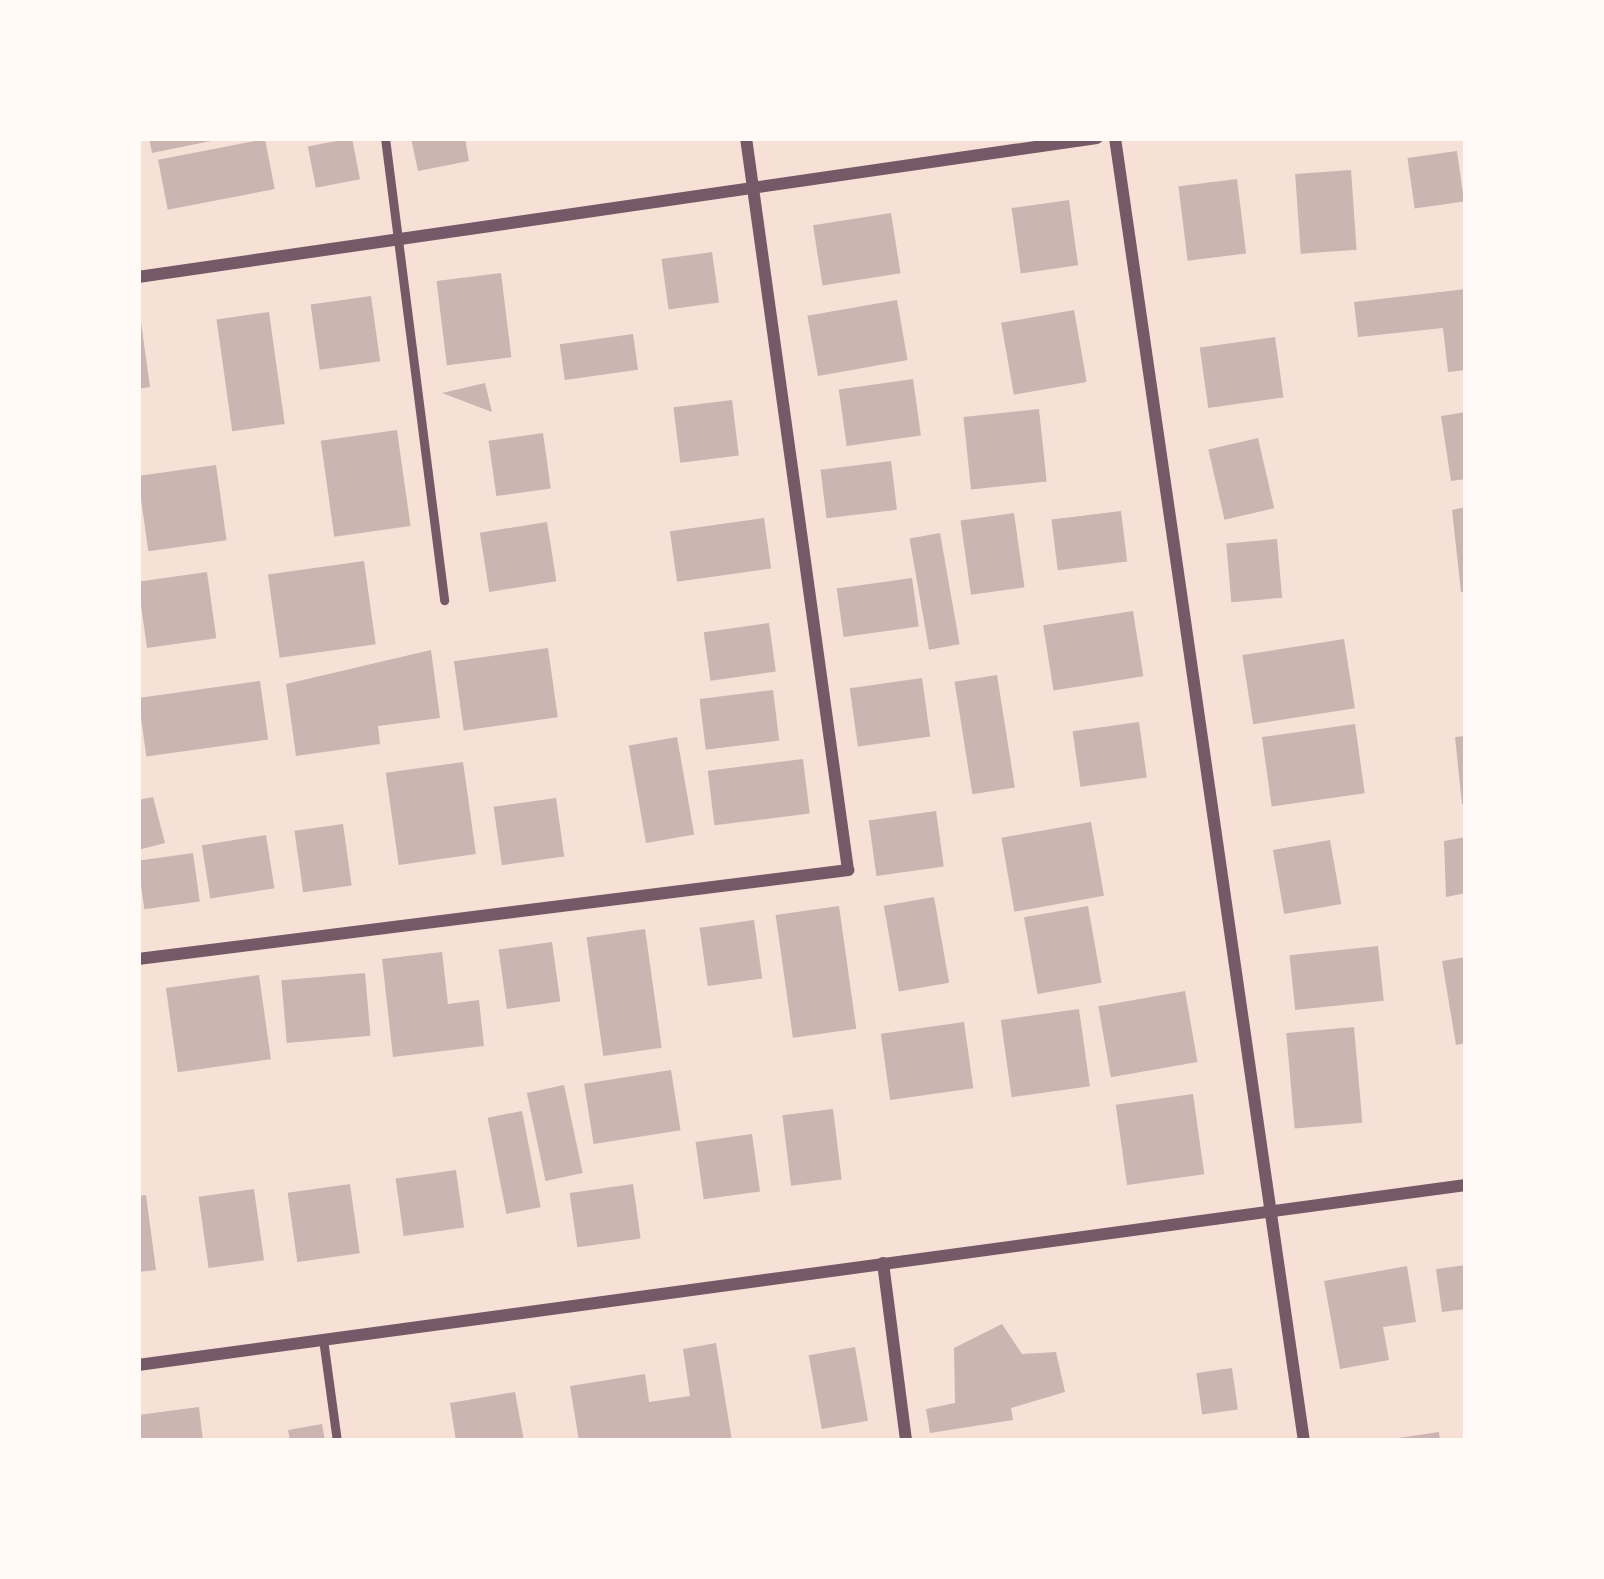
<!DOCTYPE html>
<html>
<head>
<meta charset="utf-8">
<style>
	body { margin:0 }
	#map { position:relative; width:1604px; height:1579px; overflow:hidden; background:#f7e1d7; font-family:"PT Sans",sans-serif }
	div>[style] { position:absolute }
	.building>* { inset:0; background:#ccb4b1; transform-origin:0 0 }
	.service>* { height:9px; margin:-4.5px; padding:0 4.5px; transform-origin:4.5px; border-radius:4.5px; background:#755966 }
	.minor>* { height:12px; margin:-6px; padding:0 6px; transform-origin:6px; border-radius:6px; background:#755966 }
	span { translate:-50% -50%; white-space:nowrap; text-align:center; line-height:1.15; -webkit-text-stroke:9px #fffaf5; paint-order:stroke }
	.frame { position:absolute; inset:0; border:141px solid #fffaf5; pointer-events:none }
</style>
</head>
<body>
<div id="map">
	<div class="building">
		<i style="clip-path:polygon(149px 138px,215px 138px,216px 140px,152px 153px)"></i>
		<i style="left:352px;top:138px;width:42px;height:45px;rotate:79deg"></i>
		<i style="clip-path:polygon(411px 138px,465px 138px,469px 161px,418px 171px)"></i>
		<i style="left:265px;top:139px;width:51px;height:109px;rotate:79deg"></i>
		<i style="left:1457px;top:151px;width:51px;height:50px;rotate:82deg"></i>
		<i style="left:1351px;top:170px;width:80px;height:56px;rotate:86deg"></i>
		<i style="left:1237px;top:179px;width:75px;height:59px;rotate:83deg"></i>
		<i style="left:1069px;top:200px;width:66px;height:58px;rotate:82deg"></i>
		<i style="left:891px;top:213px;width:61px;height:79px;rotate:81deg"></i>
		<i style="left:712px;top:252px;width:51px;height:51px;rotate:82deg"></i>
		<i style="left:501px;top:273px;width:85px;height:65px;rotate:83deg"></i>
		<i style="clip-path:polygon(1466px 289px,1466px 370px,1448px 372px,1443px 328px,1358px 337px,1354px 302px)"></i>
		<i style="left:371px;top:296px;width:66px;height:61px;rotate:82deg"></i>
		<i style="left:897px;top:300px;width:61px;height:91px;rotate:80deg"></i>
		<i style="left:1074px;top:310px;width:73px;height:74px;rotate:80deg"></i>
		<i style="left:269px;top:312px;width:113px;height:53px;rotate:82deg"></i>
		<i style="clip-path:polygon(141px 322px,150px 387px,138px 389px,138px 323px)"></i>
		<i style="left:633px;top:334px;width:36px;height:74px;rotate:82deg"></i>
		<i style="left:1275px;top:337px;width:61px;height:76px;rotate:82deg"></i>
		<i style="left:913px;top:379px;width:57px;height:75px;rotate:82deg"></i>
		<i style="clip-path:polygon(485px 383px,492px 412px,442px 393px)"></i>
		<i style="left:732px;top:400px;width:56px;height:59px;rotate:83deg"></i>
		<i style="left:1039px;top:409px;width:73px;height:76px;rotate:84deg"></i>
		<i style="clip-path:polygon(1466px 412px,1466px 479px,1451px 481px,1441px 416px)"></i>
		<i style="left:397px;top:430px;width:97px;height:77px;rotate:82deg"></i>
		<i style="left:543px;top:433px;width:56px;height:55px;rotate:82deg"></i>
		<i style="left:1258px;top:438px;width:72px;height:51px;rotate:77deg"></i>
		<i style="left:891px;top:461px;width:49px;height:71px;rotate:83deg"></i>
		<i style="left:216px;top:465px;width:76px;height:79px;rotate:82deg"></i>
		<i style="clip-path:polygon(1466px 507px,1466px 592px,1461px 592px,1452px 510px)"></i>
		<i style="left:1121px;top:511px;width:51px;height:70px;rotate:83deg"></i>
		<i style="left:1014px;top:513px;width:75px;height:54px;rotate:82deg"></i>
		<i style="left:764px;top:518px;width:51px;height:95px;rotate:82deg"></i>
		<i style="left:547px;top:522px;width:60px;height:68px;rotate:81deg"></i>
		<i style="left:940px;top:533px;width:113px;height:31px;rotate:80deg"></i>
		<i style="left:1277px;top:539px;width:59px;height:51px;rotate:85deg"></i>
		<i style="left:364px;top:561px;width:84px;height:97px;rotate:82deg"></i>
		<i style="left:207px;top:572px;width:67px;height:70px;rotate:82deg"></i>
		<i style="left:912px;top:578px;width:49px;height:76px;rotate:82deg"></i>
		<i style="left:1133px;top:611px;width:66px;height:91px;rotate:81deg"></i>
		<i style="left:769px;top:623px;width:49px;height:66px;rotate:82deg"></i>
		<i style="left:1344px;top:639px;width:70px;height:103px;rotate:81deg"></i>
		<i style="left:548px;top:648px;width:70px;height:95px;rotate:82deg"></i>
		<i style="clip-path:polygon(431px 650px,440px 718px,378px 726px,380px 744px,296px 756px,286px 684px)"></i>
		<i style="left:997px;top:675px;width:114px;height:43px;rotate:81deg"></i>
		<i style="left:922px;top:678px;width:59px;height:73px;rotate:82deg"></i>
		<i style="left:260px;top:681px;width:59px;height:123px;rotate:82deg"></i>
		<i style="left:773px;top:690px;width:51px;height:74px;rotate:83deg"></i>
		<i style="left:1139px;top:722px;width:56px;height:67px;rotate:82deg"></i>
		<i style="left:1355px;top:724px;width:70px;height:94px;rotate:82deg"></i>
		<i style="clip-path:polygon(1466px 736px,1466px 804px,1462px 804px,1455px 737px)"></i>
		<i style="left:677px;top:737px;width:99px;height:49px;rotate:80deg"></i>
		<i style="left:803px;top:759px;width:55px;height:96px;rotate:83deg"></i>
		<i style="left:463px;top:762px;width:93px;height:78px;rotate:82deg"></i>
		<i style="clip-path:polygon(153px 797px,165px 843px,138px 850px,138px 800px)"></i>
		<i style="left:556px;top:798px;width:59px;height:63px;rotate:82deg"></i>
		<i style="left:936px;top:811px;width:56px;height:68px;rotate:82deg"></i>
		<i style="left:1091px;top:822px;width:75px;height:91px;rotate:80deg"></i>
		<i style="left:343px;top:824px;width:62px;height:49px;rotate:82deg"></i>
		<i style="left:266px;top:835px;width:54px;height:65px;rotate:81deg"></i>
		<i style="clip-path:polygon(1466px 837px,1466px 893px,1446px 897px,1444px 841px)"></i>
		<i style="left:1330px;top:840px;width:65px;height:58px;rotate:80deg"></i>
		<i style="left:193px;top:853px;width:49px;height:56px;rotate:82deg"></i>
		<i style="left:934px;top:897px;width:87px;height:51px;rotate:80deg"></i>
		<i style="left:839px;top:906px;width:124px;height:64px;rotate:82deg"></i>
		<i style="left:1088px;top:906px;width:78px;height:65px;rotate:80deg"></i>
		<i style="left:754px;top:920px;width:59px;height:55px;rotate:82deg"></i>
		<i style="left:645px;top:929px;width:120px;height:59px;rotate:82deg"></i>
		<i style="left:552px;top:942px;width:60px;height:54px;rotate:82deg"></i>
		<i style="left:1378px;top:946px;width:55px;height:89px;rotate:84deg"></i>
		<i style="clip-path:polygon(442px 952px,448px 1004px,479px 1000px,484px 1046px,393px 1057px,382px 959px)"></i>
		<i style="clip-path:polygon(1466px 957px,1466px 1043px,1456px 1045px,1442px 961px)"></i>
		<i style="left:365px;top:973px;width:63px;height:84px;rotate:85deg"></i>
		<i style="left:259px;top:975px;width:85px;height:94px;rotate:82deg"></i>
		<i style="left:1185px;top:991px;width:72px;height:88px;rotate:80deg"></i>
		<i style="left:1079px;top:1009px;width:78px;height:79px;rotate:82deg"></i>
		<i style="left:964px;top:1022px;width:67px;height:84px;rotate:82deg"></i>
		<i style="left:1354px;top:1027px;width:96px;height:68px;rotate:85deg"></i>
		<i style="left:671px;top:1070px;width:61px;height:88px;rotate:81deg"></i>
		<i style="left:564px;top:1085px;width:90px;height:38px;rotate:78deg"></i>
		<i style="left:1193px;top:1094px;width:81px;height:78px;rotate:82deg"></i>
		<i style="left:833px;top:1109px;width:71px;height:51px;rotate:83deg"></i>
		<i style="left:522px;top:1111px;width:98px;height:35px;rotate:79deg"></i>
		<i style="left:752px;top:1134px;width:58px;height:57px;rotate:82deg"></i>
		<i style="left:456px;top:1170px;width:58px;height:61px;rotate:82deg"></i>
		<i style="left:350px;top:1184px;width:70px;height:63px;rotate:82deg"></i>
		<i style="left:633px;top:1184px;width:55px;height:64px;rotate:82deg"></i>
		<i style="left:254px;top:1189px;width:72px;height:56px;rotate:82deg"></i>
		<i style="clip-path:polygon(146px 1195px,156px 1270px,138px 1272px,138px 1196px)"></i>
		<i style="clip-path:polygon(1466px 1265px,1466px 1309px,1442px 1312px,1436px 1269px)"></i>
		<i style="clip-path:polygon(1407px 1266px,1416px 1322px,1383px 1327px,1389px 1360px,1340px 1369px,1324px 1281px)"></i>
		<i style="clip-path:polygon(1002px 1324px,1022px 1354px,1056px 1352px,1065px 1392px,1011px 1408px,1013px 1420px,930px 1433px,926px 1409px,955px 1403px,954px 1348px)"></i>
		<i style="clip-path:polygon(716px 1343px,732px 1441px,579px 1441px,570px 1386px,645px 1374px,649px 1402px,690px 1396px,683px 1349px)"></i>
		<i style="left:855px;top:1347px;width:75px;height:47px;rotate:80deg"></i>
		<i style="left:1232px;top:1368px;width:42px;height:36px;rotate:82deg"></i>
		<i style="clip-path:polygon(515px 1392px,524px 1441px,456px 1441px,450px 1403px)"></i>
		<i style="clip-path:polygon(199px 1407px,203px 1441px,138px 1441px,138px 1415px)"></i>
		<i style="clip-path:polygon(322px 1424px,325px 1441px,290px 1441px,288px 1430px)"></i>
		<i style="clip-path:polygon(1439px 1432px,1440px 1441px,1398px 1441px,1398px 1438px)"></i>
	</div>
	<div class="service">
		<i style="left:385px;top:138px;width:466px;rotate:82.7deg"></i>
		<i style="left:323px;top:1339px;width:103px;rotate:82.2deg"></i>
	</div>
	<div class="minor">
		<i style="left:1115px;top:138px;width:1317px;rotate:81.75deg"></i>
		<i style="left:138px;top:277px;width:969px;rotate:-8.25deg"></i>
		<i style="left:138px;top:959px;width:716px;rotate:-7.14deg"></i>
		<i style="left:848px;top:870px;width:739px;rotate:-97.93deg"></i>
		<i style="left:883px;top:1263px;width:179px;rotate:82.6deg"></i>
		<i style="left:138px;top:1365px;width:1340px;rotate:-7.72deg"></i>
	</div>
	<div class="frame"></div>
</div>
</body>
</html>
